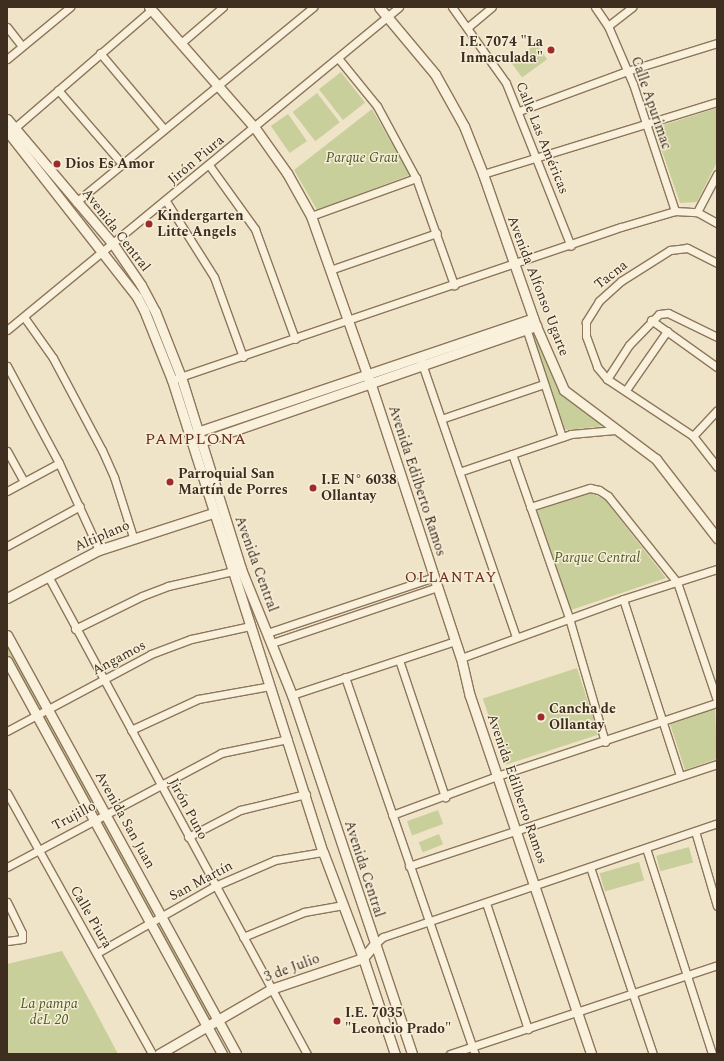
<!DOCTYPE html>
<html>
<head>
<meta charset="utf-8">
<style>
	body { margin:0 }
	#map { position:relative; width:724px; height:1061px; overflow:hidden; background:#f0e4c8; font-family:Spectral,serif }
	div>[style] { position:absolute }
	.green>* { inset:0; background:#c9cf9b; transform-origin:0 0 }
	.roads { filter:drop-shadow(1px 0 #8d765c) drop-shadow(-1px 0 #8d765c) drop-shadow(0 1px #8d765c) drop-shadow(0 -1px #8d765c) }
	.street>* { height:7px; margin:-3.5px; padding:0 3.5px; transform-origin:3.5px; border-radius:3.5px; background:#faf1dc }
	.secondary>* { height:9px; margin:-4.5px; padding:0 4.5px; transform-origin:4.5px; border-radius:4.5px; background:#faf1dc }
	.dots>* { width:11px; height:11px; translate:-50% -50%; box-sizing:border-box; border:2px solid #f7eed8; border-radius:50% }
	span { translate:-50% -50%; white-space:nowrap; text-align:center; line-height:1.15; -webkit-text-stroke:3px #f7eed8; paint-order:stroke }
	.poi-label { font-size:14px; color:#3d2e20; font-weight:700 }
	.right { translate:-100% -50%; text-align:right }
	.left { translate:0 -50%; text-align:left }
	.street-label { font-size:14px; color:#3d2e20 }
	.park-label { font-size:14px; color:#4d5a26; font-style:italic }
	.neighbourhood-label { font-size:15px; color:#6b2e1e; letter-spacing:1px }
	.quarter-label { font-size:16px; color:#6b2e1e; letter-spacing:1px }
	.frame { position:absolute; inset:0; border:8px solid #3d2e20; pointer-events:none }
</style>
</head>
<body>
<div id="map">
	<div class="green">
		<i style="left:536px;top:44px;width:19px;height:31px;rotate:54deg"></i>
		<i style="left:341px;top:72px;width:39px;height:28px;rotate:52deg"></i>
		<i style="left:317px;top:93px;width:37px;height:31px;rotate:52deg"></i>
		<i style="clip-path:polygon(717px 108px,717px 162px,697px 202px,680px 203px,654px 128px)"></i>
		<i style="clip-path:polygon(372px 109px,410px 175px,317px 210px,294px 170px)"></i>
		<i style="left:288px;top:114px;width:33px;height:21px;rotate:55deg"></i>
		<i style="clip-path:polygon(535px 333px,565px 398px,603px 426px,568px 430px,562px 429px,531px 334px)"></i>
		<i style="clip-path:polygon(588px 494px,594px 494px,605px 500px,666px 578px,571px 610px,537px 510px)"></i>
		<i style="clip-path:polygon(7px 642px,43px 708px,38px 712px,7px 657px)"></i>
		<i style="left:577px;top:668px;width:70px;height:99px;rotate:72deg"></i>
		<i style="clip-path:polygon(715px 706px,717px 759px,685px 770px,669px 721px)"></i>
		<i style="clip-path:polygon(47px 716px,102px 814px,96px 817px,43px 718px)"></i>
		<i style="left:438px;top:810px;width:15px;height:33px;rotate:70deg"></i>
		<i style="clip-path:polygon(105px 821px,155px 913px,151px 917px,101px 823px)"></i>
		<i style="left:439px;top:834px;width:11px;height:22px;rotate:68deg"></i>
		<i style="left:689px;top:847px;width:16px;height:34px;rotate:75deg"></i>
		<i style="left:639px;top:862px;width:19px;height:41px;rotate:74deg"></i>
		<i style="clip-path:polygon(162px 925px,210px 1014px,211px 1018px,206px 1021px,157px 927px)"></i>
		<i style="clip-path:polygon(62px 951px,91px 1003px,118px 1054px,7px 1054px,7px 964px)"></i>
	</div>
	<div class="roads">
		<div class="street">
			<i style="left:452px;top:7px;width:93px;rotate:54.6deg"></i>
			<i style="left:506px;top:83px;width:175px;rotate:68.3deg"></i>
			<i style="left:595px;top:7px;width:23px;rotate:56deg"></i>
			<i style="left:608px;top:26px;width:63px;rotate:66.7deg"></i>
			<i style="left:633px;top:84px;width:134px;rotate:71.7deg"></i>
			<i style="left:608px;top:26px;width:31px;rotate:-38deg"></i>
			<i style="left:7px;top:27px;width:24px;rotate:52deg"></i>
			<i style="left:468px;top:27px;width:31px;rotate:-40deg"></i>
			<i style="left:181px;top:43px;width:55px;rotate:-40.6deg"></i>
			<i style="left:100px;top:53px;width:99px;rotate:49.9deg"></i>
			<i style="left:338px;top:58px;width:62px;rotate:50.9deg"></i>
			<i style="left:377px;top:106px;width:82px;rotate:61.6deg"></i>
			<i style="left:416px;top:178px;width:114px;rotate:70.4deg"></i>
			<i style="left:7px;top:59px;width:82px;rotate:-39.5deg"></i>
			<i style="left:58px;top:90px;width:98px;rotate:49.1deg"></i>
			<i style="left:519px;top:111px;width:115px;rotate:-20.3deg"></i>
			<i style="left:627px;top:71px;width:94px;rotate:-17.3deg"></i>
			<i style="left:11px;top:131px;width:185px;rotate:-40.8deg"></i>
			<i style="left:209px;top:165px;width:79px;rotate:54.3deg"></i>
			<i style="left:255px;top:229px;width:117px;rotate:70deg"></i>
			<i style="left:483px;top:174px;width:245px;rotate:-17.1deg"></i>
			<i style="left:166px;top:201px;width:90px;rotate:57.7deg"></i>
			<i style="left:214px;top:277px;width:85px;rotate:70.1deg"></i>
			<i style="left:76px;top:202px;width:307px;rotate:-39.4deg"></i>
			<i style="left:697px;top:212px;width:43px;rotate:-62.2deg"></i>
			<i style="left:311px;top:216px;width:112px;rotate:-19.9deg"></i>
			<i style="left:717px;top:263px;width:34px;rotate:-153deg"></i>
			<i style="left:687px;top:248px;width:17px;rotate:173deg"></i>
			<i style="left:670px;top:250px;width:58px;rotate:147.7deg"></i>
			<i style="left:621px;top:281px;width:30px;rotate:138deg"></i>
			<i style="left:599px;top:301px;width:25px;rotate:122deg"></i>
			<i style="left:586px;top:322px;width:14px;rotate:90deg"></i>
			<i style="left:586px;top:336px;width:33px;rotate:70deg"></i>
			<i style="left:597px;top:367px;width:16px;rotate:50deg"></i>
			<i style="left:607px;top:379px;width:103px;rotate:33.5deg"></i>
			<i style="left:693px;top:436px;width:39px;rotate:52deg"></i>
			<i style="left:330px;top:270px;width:113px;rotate:-19.1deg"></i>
			<i style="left:24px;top:317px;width:50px;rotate:54.7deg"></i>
			<i style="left:53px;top:358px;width:104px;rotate:62deg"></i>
			<i style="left:102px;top:450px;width:30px;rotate:66deg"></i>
			<i style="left:114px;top:477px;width:63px;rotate:72.4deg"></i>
			<i style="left:651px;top:320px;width:81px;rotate:35.5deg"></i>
			<i style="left:525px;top:325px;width:118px;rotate:71.7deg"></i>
			<i style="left:7px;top:330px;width:508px;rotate:-39.49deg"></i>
			<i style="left:421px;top:361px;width:292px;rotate:71deg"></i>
			<i style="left:7px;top:366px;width:110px;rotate:61.8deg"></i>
			<i style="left:59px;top:463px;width:96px;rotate:65.3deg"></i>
			<i style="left:177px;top:378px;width:469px;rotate:-18.8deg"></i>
			<i style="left:621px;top:227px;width:56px;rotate:-16.5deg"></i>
			<i style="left:675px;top:211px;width:22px;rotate:3deg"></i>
			<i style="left:697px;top:212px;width:23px;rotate:29deg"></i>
			<i style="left:607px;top:379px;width:40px;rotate:-57.1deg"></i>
			<i style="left:629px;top:345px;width:43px;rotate:-45.9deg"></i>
			<i style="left:659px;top:314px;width:9px;rotate:-6deg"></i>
			<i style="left:668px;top:313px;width:55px;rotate:26.1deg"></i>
			<i style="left:626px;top:390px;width:72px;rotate:-55.2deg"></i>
			<i style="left:441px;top:419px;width:109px;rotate:-18.8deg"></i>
			<i style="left:693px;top:436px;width:35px;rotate:-47deg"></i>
			<i style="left:7px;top:451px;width:35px;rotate:61deg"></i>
			<i style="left:512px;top:454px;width:174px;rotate:70.8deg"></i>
			<i style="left:569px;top:618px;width:129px;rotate:73.8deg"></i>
			<i style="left:459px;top:472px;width:118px;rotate:-18.7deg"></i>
			<i style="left:571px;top:434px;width:44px;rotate:-5.2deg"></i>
			<i style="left:7px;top:491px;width:59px;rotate:-28.3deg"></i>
			<i style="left:530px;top:507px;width:63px;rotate:-17.6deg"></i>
			<i style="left:590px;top:488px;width:9px;rotate:13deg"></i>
			<i style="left:599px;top:490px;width:11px;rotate:34deg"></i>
			<i style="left:608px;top:496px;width:110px;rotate:51.3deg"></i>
			<i style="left:677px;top:582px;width:125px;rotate:71.3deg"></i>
			<i style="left:7px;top:546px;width:83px;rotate:-28.7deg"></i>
			<i style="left:48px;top:576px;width:544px;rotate:61.55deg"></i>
			<i style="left:623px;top:599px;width:186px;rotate:72.1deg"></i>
			<i style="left:75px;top:629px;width:75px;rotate:-26.2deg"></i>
			<i style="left:142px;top:596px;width:28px;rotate:-21deg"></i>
			<i style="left:168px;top:586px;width:72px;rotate:-12.9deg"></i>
			<i style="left:267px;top:633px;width:176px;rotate:-18.5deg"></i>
			<i style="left:272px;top:643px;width:174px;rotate:-18.7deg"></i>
			<i style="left:461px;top:658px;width:172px;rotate:-20deg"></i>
			<i style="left:623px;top:599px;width:99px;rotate:-17.7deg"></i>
			<i style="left:399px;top:660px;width:145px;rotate:71.4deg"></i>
			<i style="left:345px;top:677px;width:399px;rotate:71deg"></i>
			<i style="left:292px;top:695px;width:172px;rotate:-18.3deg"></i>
			<i style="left:131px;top:730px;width:74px;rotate:-24.8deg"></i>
			<i style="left:198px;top:699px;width:73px;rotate:-10.2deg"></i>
			<i style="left:7px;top:731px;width:163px;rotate:-28.1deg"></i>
			<i style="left:151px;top:654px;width:43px;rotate:-20.6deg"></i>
			<i style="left:191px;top:639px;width:60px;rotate:-12.4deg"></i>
			<i style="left:7px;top:793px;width:299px;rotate:60.9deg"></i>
			<i style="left:392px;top:815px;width:112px;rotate:-20.4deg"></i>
			<i style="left:497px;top:776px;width:232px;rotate:-18.4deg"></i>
			<i style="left:695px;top:831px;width:78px;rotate:73.7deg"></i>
			<i style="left:188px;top:837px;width:59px;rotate:-27.4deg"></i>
			<i style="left:240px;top:810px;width:68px;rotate:-13.6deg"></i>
			<i style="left:646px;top:848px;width:216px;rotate:72.2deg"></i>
			<i style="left:409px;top:866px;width:324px;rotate:-18.3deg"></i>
			<i style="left:7px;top:867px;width:242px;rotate:-28deg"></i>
			<i style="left:221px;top:753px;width:68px;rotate:-11.8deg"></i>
			<i style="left:590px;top:867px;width:197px;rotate:71.4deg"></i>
			<i style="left:7px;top:902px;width:34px;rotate:64deg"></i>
			<i style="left:22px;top:933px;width:6px;rotate:90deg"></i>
			<i style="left:22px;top:939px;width:15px;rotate:172deg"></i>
			<i style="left:486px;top:903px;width:133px;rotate:71.6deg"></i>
			<i style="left:243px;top:937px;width:66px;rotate:-22.3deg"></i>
			<i style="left:304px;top:912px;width:40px;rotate:-10deg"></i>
			<i style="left:374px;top:945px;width:12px;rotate:-42deg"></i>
			<i style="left:383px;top:937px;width:353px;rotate:-18.8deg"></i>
			<i style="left:97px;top:953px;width:136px;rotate:-29.6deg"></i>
			<i style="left:215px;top:886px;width:65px;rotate:-23.4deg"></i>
			<i style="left:275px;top:860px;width:49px;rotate:-9.5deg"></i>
			<i style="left:450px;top:1054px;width:281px;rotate:-18.4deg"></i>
		</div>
		<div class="secondary">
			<i style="left:149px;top:7px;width:161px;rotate:48.8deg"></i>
			<i style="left:255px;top:128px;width:55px;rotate:54.6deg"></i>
			<i style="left:287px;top:173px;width:49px;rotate:60.8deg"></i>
			<i style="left:311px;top:216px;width:179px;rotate:70.5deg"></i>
			<i style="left:371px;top:385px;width:287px;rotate:71.8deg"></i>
			<i style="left:461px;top:658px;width:39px;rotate:77deg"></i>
			<i style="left:470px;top:696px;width:378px;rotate:71.3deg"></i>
			<i style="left:379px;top:7px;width:87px;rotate:50.1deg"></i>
			<i style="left:435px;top:74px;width:60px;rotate:60.9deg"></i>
			<i style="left:464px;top:126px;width:52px;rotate:68.4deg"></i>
			<i style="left:483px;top:174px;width:161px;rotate:70.8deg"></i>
			<i style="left:536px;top:326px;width:70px;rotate:66.4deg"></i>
			<i style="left:564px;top:390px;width:115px;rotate:36.9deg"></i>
			<i style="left:656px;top:459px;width:100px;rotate:52.3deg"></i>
			<i style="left:7px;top:119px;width:164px;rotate:49.7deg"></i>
			<i style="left:113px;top:244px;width:50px;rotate:55.7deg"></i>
			<i style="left:141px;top:285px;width:30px;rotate:62deg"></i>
			<i style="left:155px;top:311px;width:71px;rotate:68.5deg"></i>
			<i style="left:181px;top:377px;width:201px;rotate:72.6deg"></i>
			<i style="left:241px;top:569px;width:136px;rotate:68deg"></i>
			<i style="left:292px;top:695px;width:379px;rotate:71.5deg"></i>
			<i style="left:7px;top:131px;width:211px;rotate:51.9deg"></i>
			<i style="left:137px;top:297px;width:15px;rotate:62deg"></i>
			<i style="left:144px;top:310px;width:75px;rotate:68.2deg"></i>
			<i style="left:172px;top:380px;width:496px;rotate:72.3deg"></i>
			<i style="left:323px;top:852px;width:113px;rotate:69.3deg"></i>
			<i style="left:363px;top:958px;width:101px;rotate:71.6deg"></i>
			<i style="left:197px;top:432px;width:355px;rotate:-18.7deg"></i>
			<i style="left:201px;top:442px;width:355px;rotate:-19.1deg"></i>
			<i style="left:7px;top:598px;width:104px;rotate:-27.6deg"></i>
			<i style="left:99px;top:550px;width:120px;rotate:-18deg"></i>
			<i style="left:7px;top:635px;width:477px;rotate:61.3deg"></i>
			<i style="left:7px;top:661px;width:448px;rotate:61.3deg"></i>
			<i style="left:159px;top:1054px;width:129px;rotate:-30.1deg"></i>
			<i style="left:271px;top:989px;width:97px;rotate:-18.6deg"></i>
			<i style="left:363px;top:958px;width:17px;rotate:-50deg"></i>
		</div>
	</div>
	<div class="dots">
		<i style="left:551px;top:50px;background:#9e2a2b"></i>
		<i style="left:57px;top:164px;background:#9e2a2b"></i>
		<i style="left:149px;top:224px;background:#9e2a2b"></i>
		<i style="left:170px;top:482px;background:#9e2a2b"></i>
		<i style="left:313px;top:488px;background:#9e2a2b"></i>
		<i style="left:541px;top:717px;background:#9e2a2b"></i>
		<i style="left:337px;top:1021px;background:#9e2a2b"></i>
	</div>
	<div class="poi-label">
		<span class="right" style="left:543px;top:50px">I.E. 7074 "La<br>Inmaculada"</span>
		<span class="left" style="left:65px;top:164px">Dios Es Amor</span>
		<span class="left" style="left:157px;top:224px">Kindergarten<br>Litte Angels</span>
		<span class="left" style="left:178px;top:482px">Parroquial San<br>Martín de Porres</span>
		<span class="left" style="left:321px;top:488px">I.E N° 6038<br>Ollantay</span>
		<span class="left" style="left:549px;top:717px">Cancha de<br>Ollantay</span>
		<span class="left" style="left:345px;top:1021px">I.E. 7035<br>"Leoncio Prado"</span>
	</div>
	<div class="street-label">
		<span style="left:651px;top:103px;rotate:71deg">Calle Apurimac</span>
		<span style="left:542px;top:138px;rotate:68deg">Calle Las Américas</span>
		<span style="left:196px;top:160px;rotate:-40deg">Jirón Piura</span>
		<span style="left:116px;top:230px;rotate:52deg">Avenida Central</span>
		<span style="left:611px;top:275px;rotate:-38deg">Tacna</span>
		<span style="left:538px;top:286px;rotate:69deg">Avenida Alfonso Ugarte</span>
		<span style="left:417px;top:481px;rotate:72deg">Avenida Edilberto Ramos</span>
		<span style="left:102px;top:536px;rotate:-23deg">Altiplano</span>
		<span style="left:256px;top:564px;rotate:70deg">Avenida Central</span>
		<span style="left:119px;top:658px;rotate:-28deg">Angamos</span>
		<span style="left:517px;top:789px;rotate:71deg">Avenida Edilberto Ramos</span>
		<span style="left:188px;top:809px;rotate:62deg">Jirón Puno</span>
		<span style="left:74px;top:816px;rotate:-28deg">Trujillo</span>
		<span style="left:125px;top:820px;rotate:61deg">Avenida San Juan</span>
		<span style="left:364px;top:869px;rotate:72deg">Avenida Central</span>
		<span style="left:201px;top:881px;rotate:-28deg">San Martín</span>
		<span style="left:91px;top:917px;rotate:60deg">Calle Piura</span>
		<span style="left:292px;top:968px;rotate:-20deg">3 de Julio</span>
	</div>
	<div class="park-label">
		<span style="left:362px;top:158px">Parque Grau</span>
		<span style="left:597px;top:558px">Parque Central</span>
		<span style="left:49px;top:1012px">La pampa<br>deL 20</span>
	</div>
	<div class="neighbourhood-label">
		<span style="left:451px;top:578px">OLLANTAY</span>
	</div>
	<div class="quarter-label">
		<span style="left:196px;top:439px">PAMPLONA</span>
	</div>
	<div class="frame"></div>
</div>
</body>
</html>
